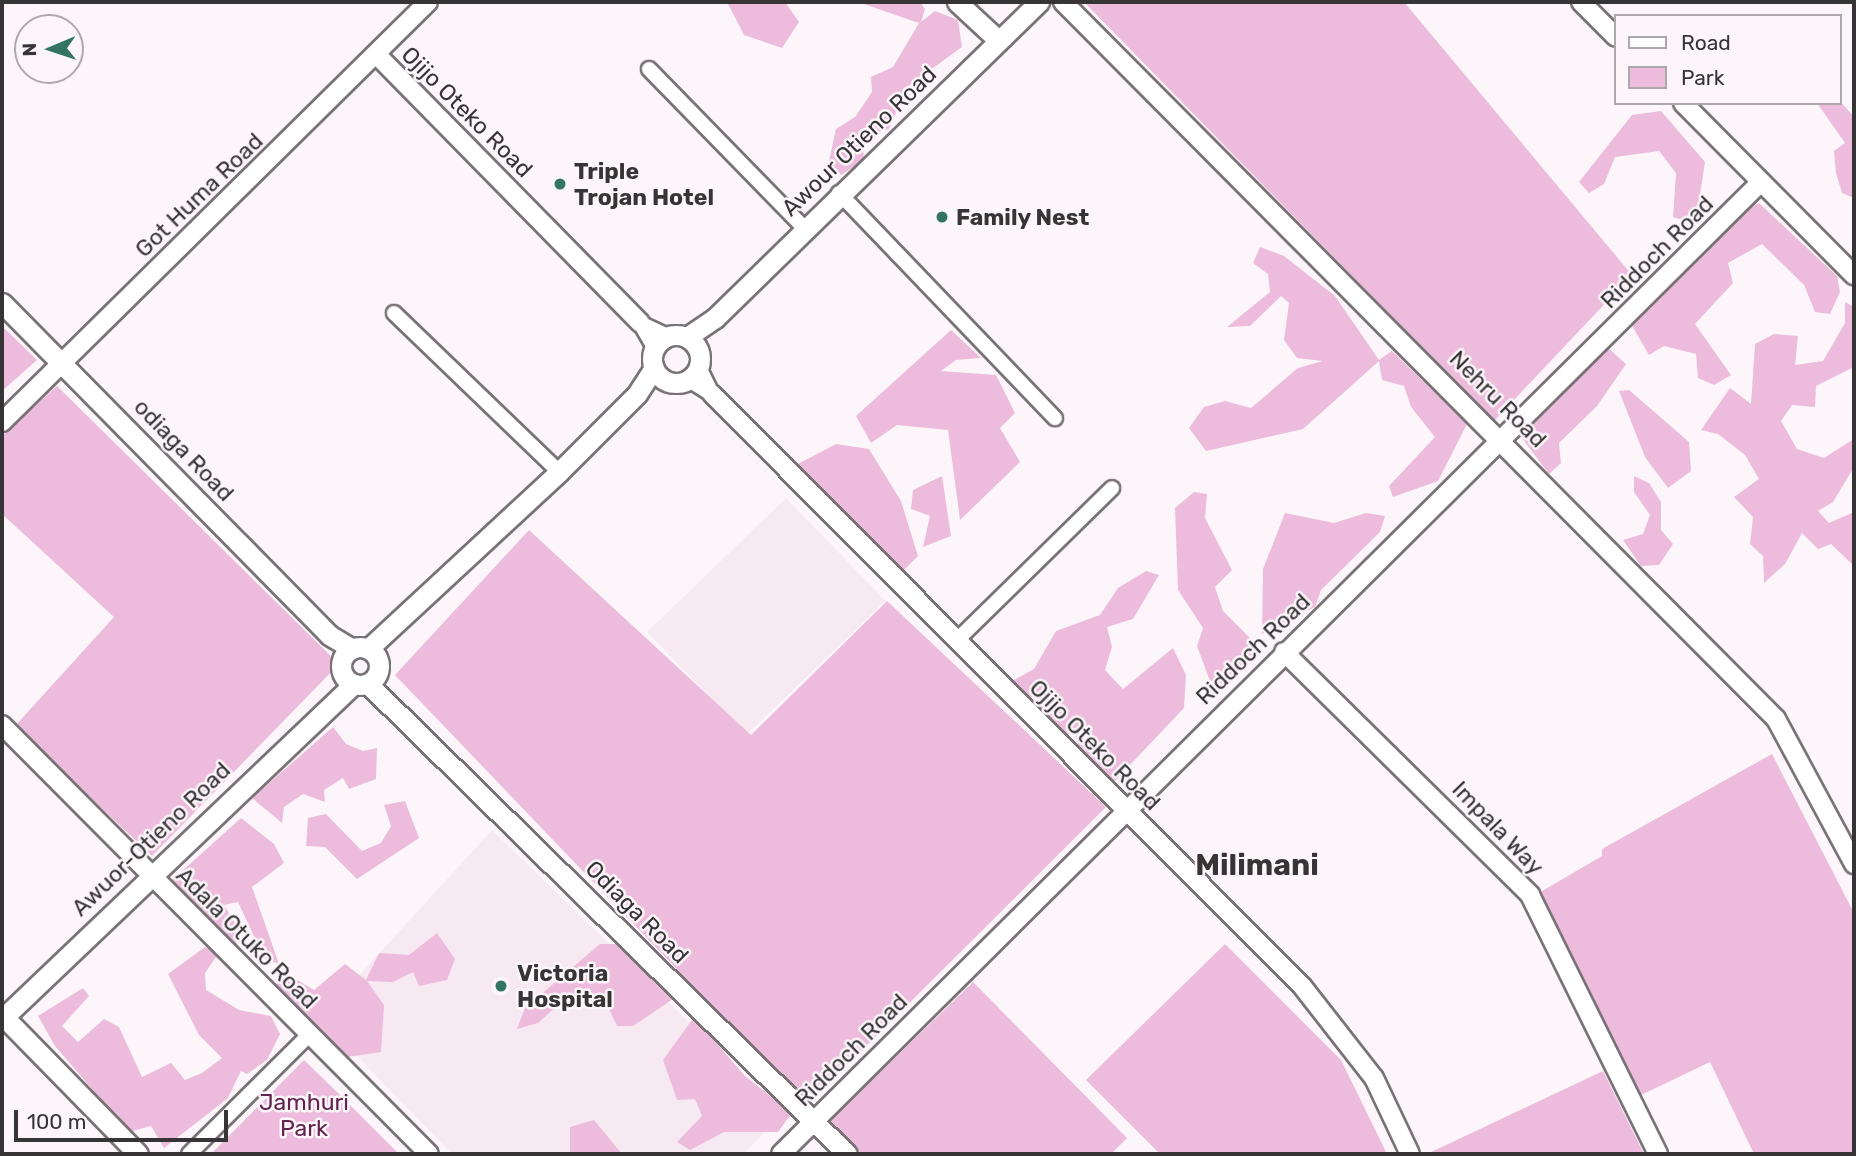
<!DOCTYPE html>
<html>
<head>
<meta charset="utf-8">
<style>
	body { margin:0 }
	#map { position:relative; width:1856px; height:1156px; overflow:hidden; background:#fcf6fa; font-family:Rubik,sans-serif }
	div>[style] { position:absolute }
	.built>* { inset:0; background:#f7e9f2; transform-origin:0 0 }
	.green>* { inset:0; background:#edbbdb }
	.roads { filter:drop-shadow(2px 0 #797377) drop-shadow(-2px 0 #797377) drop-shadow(0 2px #797377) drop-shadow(0 -2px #797377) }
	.minor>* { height:14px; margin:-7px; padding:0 7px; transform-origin:7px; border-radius:7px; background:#fff }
	.tertiary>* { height:18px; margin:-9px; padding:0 9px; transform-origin:9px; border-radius:9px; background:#fff }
	.secondary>* { height:19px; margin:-9.5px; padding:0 9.5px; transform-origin:9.5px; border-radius:9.5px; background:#fff }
	.secondary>.ring { margin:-9.5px; padding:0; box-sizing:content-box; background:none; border:19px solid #fff; border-radius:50% }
	.dots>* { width:19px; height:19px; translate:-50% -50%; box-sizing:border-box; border:4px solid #fcf6fa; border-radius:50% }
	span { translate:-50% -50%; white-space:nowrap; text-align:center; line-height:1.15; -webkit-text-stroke:5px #fcf6fa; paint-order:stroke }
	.street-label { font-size:23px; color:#363435 }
	.poi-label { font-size:23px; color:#363435; font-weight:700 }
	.left { translate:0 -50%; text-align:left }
	.park-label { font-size:23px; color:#612450 }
	.district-label { font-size:30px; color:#363435; font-weight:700 }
	.frame { position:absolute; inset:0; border:4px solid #363435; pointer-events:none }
	.legend { position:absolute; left:1614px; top:14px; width:228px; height:91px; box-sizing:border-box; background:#fcf6fa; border:2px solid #ada8ab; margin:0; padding:9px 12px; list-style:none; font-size:21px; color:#363435 }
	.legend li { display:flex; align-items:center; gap:14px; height:35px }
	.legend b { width:35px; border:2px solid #ada8ab }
	.north { position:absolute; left:14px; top:14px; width:70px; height:70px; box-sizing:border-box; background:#fcf6fa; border:2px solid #ada8ab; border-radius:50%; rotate:268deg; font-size:19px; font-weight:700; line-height:28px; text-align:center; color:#363435 }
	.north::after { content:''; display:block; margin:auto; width:24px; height:32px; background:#347463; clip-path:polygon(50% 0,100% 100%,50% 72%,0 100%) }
	.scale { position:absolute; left:14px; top:1110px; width:214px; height:32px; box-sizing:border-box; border:4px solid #363435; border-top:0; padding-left:9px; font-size:21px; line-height:24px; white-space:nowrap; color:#363435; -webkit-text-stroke:5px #fcf6fa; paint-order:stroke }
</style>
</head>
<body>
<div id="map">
	<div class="built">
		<i style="left:786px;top:498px;width:143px;height:193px;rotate:46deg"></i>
		<i style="clip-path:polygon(492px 830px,783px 1114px,743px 1154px,452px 1154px,320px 1018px)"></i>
	</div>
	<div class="green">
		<i style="clip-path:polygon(727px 2px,785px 2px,799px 22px,782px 48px,744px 35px)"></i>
		<i style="clip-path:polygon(858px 2px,920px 2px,925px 9px,921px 22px,935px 11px,958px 20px,962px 47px,907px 87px,889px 129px,862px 137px,864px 160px,841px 175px,829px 161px,836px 129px,855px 117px,872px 92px,871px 77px,893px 67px,919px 23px)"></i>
		<i style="clip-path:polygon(1084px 2px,1404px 2px,1632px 275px,1494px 421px)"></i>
		<i style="clip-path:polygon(1840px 101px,1854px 117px,1854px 198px,1842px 193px,1836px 173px,1834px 151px,1845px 143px,1817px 103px)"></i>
		<i style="clip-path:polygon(1661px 111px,1705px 162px,1698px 208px,1682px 220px,1673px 217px,1676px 173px,1659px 151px,1615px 157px,1604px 184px,1589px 193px,1579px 182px,1632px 115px)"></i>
		<i style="clip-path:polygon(1759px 203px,1837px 276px,1840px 292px,1830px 314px,1815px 312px,1804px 285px,1762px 244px,1728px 263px,1733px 283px,1695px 324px,1731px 375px,1714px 385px,1698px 378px,1696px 354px,1664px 346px,1649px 355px,1631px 324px,1738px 214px)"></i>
		<i style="clip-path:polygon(1260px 247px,1284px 256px,1335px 296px,1379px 360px,1392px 351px,1467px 424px,1438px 481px,1393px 497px,1389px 486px,1435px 437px,1411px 407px,1404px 386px,1382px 380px,1379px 361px,1303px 429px,1206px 451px,1189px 428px,1204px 407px,1225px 401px,1251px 408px,1298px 368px,1323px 361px,1297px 358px,1284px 340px,1289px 303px,1281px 296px,1250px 326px,1227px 327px,1270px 292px,1268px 274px,1253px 263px)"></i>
		<i style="clip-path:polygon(1845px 302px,1854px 307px,1854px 367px,1816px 386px,1815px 407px,1792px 405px,1781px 421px,1797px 449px,1824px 458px,1854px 439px,1854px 467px,1833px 502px,1818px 511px,1829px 523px,1854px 512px,1854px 566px,1831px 544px,1818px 549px,1802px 533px,1785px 564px,1764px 583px,1763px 556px,1750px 544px,1753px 517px,1734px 497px,1759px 479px,1745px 455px,1718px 434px,1701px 430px,1730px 388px,1751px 404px,1755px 344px,1774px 334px,1798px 336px,1795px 365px,1823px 361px,1845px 323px)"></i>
		<i style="clip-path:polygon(2px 326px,37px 360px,2px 391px)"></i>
		<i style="clip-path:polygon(951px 330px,981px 358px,956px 360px,941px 371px,996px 375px,1015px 413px,1000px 428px,1020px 462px,960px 520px,948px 430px,897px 425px,871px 443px,856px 416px)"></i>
		<i style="clip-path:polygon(1606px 346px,1626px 364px,1597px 406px,1559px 443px,1561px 463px,1549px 474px,1519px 434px)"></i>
		<i style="clip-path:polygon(57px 386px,339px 664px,152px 856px,15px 726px,114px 617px,2px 514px,2px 436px)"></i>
		<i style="clip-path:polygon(1629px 390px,1689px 442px,1691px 471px,1668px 488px,1645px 457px,1619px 391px)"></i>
		<i style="clip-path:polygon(836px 444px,869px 449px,901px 501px,918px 556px,904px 570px,796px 465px)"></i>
		<i style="clip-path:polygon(942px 476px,951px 536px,923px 547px,930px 516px,911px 509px,913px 490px)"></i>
		<i style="clip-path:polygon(1634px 476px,1649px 483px,1661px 502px,1661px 530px,1673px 544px,1659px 565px,1641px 566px,1623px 540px,1643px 534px,1650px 515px,1634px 492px)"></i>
		<i style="clip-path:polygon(1194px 492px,1207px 494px,1205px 518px,1232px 570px,1215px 587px,1223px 611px,1249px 637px,1254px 653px,1229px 685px,1210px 681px,1197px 646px,1203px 628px,1178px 590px,1175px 508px)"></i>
		<i style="clip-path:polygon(1285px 513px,1334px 523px,1366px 513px,1385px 516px,1380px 532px,1321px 590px,1315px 607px,1262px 634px,1263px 569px)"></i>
		<i style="clip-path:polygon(529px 530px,751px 735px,887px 601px,1106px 807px,807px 1105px,395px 675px)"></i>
		<i style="clip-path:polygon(1146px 571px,1159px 575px,1133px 619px,1107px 627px,1112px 647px,1105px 670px,1123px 689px,1173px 648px,1186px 675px,1184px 708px,1111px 785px,1079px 750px,1075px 733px,1060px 736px,1039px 712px,1039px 697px,1024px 697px,1012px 681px,1034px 669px,1056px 631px,1100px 615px,1118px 588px)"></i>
		<i style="clip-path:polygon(333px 727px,346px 744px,363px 751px,377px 748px,376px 779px,349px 789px,343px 778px,324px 790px,325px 802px,303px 794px,284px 807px,282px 823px,252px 798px)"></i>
		<i style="clip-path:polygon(1772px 754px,1854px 913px,1854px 1154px,1754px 1154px,1710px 1062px,1639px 1096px,1537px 894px,1602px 856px,1602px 849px)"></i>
		<i style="clip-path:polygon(405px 801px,419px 838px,357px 879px,325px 847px,306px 846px,308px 818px,326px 814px,362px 851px,381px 843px,391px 826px,384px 805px)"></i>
		<i style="clip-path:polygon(241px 818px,274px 844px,284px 863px,252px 887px,279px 964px,264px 958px,238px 902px,224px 905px,238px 928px,236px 948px,171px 881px)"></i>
		<i style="clip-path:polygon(437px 933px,455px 959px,447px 980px,419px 986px,413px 972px,393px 982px,367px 981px,384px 1005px,381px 1052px,348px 1057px,287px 1012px,276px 981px,289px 975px,314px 990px,345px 964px,366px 980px,379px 953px,409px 955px)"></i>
		<i style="clip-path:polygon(600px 944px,618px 944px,676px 997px,633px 1026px,617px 1026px,607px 1005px,568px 996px,538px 1023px,517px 1029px,525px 1008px)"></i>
		<i style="clip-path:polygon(1225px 944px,1341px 1060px,1387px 1154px,1160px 1154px,1086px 1080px)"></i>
		<i style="clip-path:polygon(205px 947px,218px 954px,205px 973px,206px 990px,239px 1010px,271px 1016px,280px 1034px,267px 1060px,247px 1074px,241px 1071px,228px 1098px,164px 1148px,151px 1126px,129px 1132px,55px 1046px,38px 1016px,83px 988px,89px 996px,62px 1026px,78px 1042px,104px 1019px,119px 1027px,142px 1077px,171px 1063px,185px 1080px,202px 1073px,222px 1058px,199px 1035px,168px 974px)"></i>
		<i style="clip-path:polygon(973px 982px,1127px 1138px,1111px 1154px,862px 1154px,829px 1122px)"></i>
		<i style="clip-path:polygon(694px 1017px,745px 1076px,792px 1113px,778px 1132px,724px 1132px,690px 1150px,677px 1142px,702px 1116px,695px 1099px,677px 1100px,663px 1060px)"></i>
		<i style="clip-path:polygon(304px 1060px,336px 1091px,399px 1154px,211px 1154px)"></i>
		<i style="clip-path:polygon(1603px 1071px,1644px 1154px,1427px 1154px)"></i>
		<i style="clip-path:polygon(594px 1120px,622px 1154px,570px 1154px,570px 1127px)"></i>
	</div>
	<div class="roads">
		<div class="minor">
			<i style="left:649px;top:69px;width:222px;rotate:45.7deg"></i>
			<i style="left:839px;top:193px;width:312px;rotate:46.2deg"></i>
			<i style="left:394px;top:313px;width:229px;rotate:43.9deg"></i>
			<i style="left:640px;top:323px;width:31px;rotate:25deg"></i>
			<i style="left:640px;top:323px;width:28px;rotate:60deg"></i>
			<i style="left:699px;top:367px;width:30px;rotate:64deg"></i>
			<i style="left:689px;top:380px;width:26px;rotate:32deg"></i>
			<i style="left:957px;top:640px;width:217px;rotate:-44.4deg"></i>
			<i style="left:189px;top:1154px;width:169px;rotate:-44.8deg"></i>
		</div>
		<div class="tertiary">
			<i style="left:1063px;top:2px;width:1011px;rotate:45.16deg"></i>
			<i style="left:1776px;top:719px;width:165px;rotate:61.7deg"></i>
			<i style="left:1581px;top:2px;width:49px;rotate:45deg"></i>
			<i style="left:378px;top:56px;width:374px;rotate:45.5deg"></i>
			<i style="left:1683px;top:103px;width:243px;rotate:45.2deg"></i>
			<i style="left:712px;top:394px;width:836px;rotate:45.1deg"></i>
			<i style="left:1302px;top:986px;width:117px;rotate:52deg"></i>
			<i style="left:1374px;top:1078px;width:84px;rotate:64.7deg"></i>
			<i style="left:2px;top:422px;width:598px;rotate:-44.59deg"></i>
			<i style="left:1284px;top:652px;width:346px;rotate:44.6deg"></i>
			<i style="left:1530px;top:895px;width:289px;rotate:63.7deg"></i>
			<i style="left:2px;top:725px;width:605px;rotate:45.13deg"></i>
			<i style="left:781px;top:1154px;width:1380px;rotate:-44.77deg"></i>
		</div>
		<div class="secondary">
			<i style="left:957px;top:2px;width:56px;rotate:42.8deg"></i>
			<i style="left:2px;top:303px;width:466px;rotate:45.4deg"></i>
			<i style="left:329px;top:635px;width:27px;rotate:31deg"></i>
			<i class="ring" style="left:652px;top:335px;width:29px;height:29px"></i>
			<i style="left:687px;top:337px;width:34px;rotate:-34deg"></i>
			<i style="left:715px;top:318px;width:453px;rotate:-44.3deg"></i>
			<i class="ring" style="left:341px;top:647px;width:19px;height:19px"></i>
			<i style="left:368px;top:649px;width:260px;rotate:-42.8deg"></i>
			<i style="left:559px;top:472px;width:110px;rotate:-45deg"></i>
			<i style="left:637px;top:394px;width:31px;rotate:-57deg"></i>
			<i style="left:368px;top:684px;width:671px;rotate:44.46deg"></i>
			<i style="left:2px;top:1015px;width:194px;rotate:45.6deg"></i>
			<i style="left:2px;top:1019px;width:485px;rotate:-43.6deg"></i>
		</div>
	</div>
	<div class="dots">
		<i style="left:560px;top:184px;background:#347463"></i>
		<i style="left:942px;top:217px;background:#347463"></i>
		<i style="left:501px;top:986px;background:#347463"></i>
	</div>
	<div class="street-label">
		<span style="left:467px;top:112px;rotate:45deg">Ojijo Oteko Road</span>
		<span style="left:859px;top:141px;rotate:-44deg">Awour Otieno Road</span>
		<span style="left:199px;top:195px;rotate:-44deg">Got Huma Road</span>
		<span style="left:1657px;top:252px;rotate:-45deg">Riddoch Road</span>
		<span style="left:1498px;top:399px;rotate:45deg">Nehru Road</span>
		<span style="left:184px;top:450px;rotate:46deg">odiaga Road</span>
		<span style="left:1253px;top:649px;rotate:-44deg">Riddoch Road</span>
		<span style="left:1095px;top:745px;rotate:45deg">Ojijo Oteko Road</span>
		<span style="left:1498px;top:828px;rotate:46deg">Impala Way</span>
		<span style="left:151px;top:839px;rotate:-44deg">Awuor-Otieno Road</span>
		<span style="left:637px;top:912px;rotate:45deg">Odiaga Road</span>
		<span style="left:247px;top:938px;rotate:45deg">Adala Otuko Road</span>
		<span style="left:851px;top:1050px;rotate:-45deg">Riddoch Road</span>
	</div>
	<div class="poi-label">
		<span class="left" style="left:574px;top:184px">Triple<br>Trojan Hotel</span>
		<span class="left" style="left:956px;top:217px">Family Nest</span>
		<span class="left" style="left:517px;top:986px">Victoria<br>Hospital</span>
	</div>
	<div class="park-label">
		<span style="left:304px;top:1115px">Jamhuri<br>Park</span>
	</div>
	<div class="district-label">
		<span style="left:1257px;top:865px">Milimani</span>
	</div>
	<div class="frame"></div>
	<ul class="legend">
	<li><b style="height:9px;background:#fff"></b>Road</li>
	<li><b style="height:19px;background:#edbbdb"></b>Park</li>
	</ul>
	<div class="north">N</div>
	<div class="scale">100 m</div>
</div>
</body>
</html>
